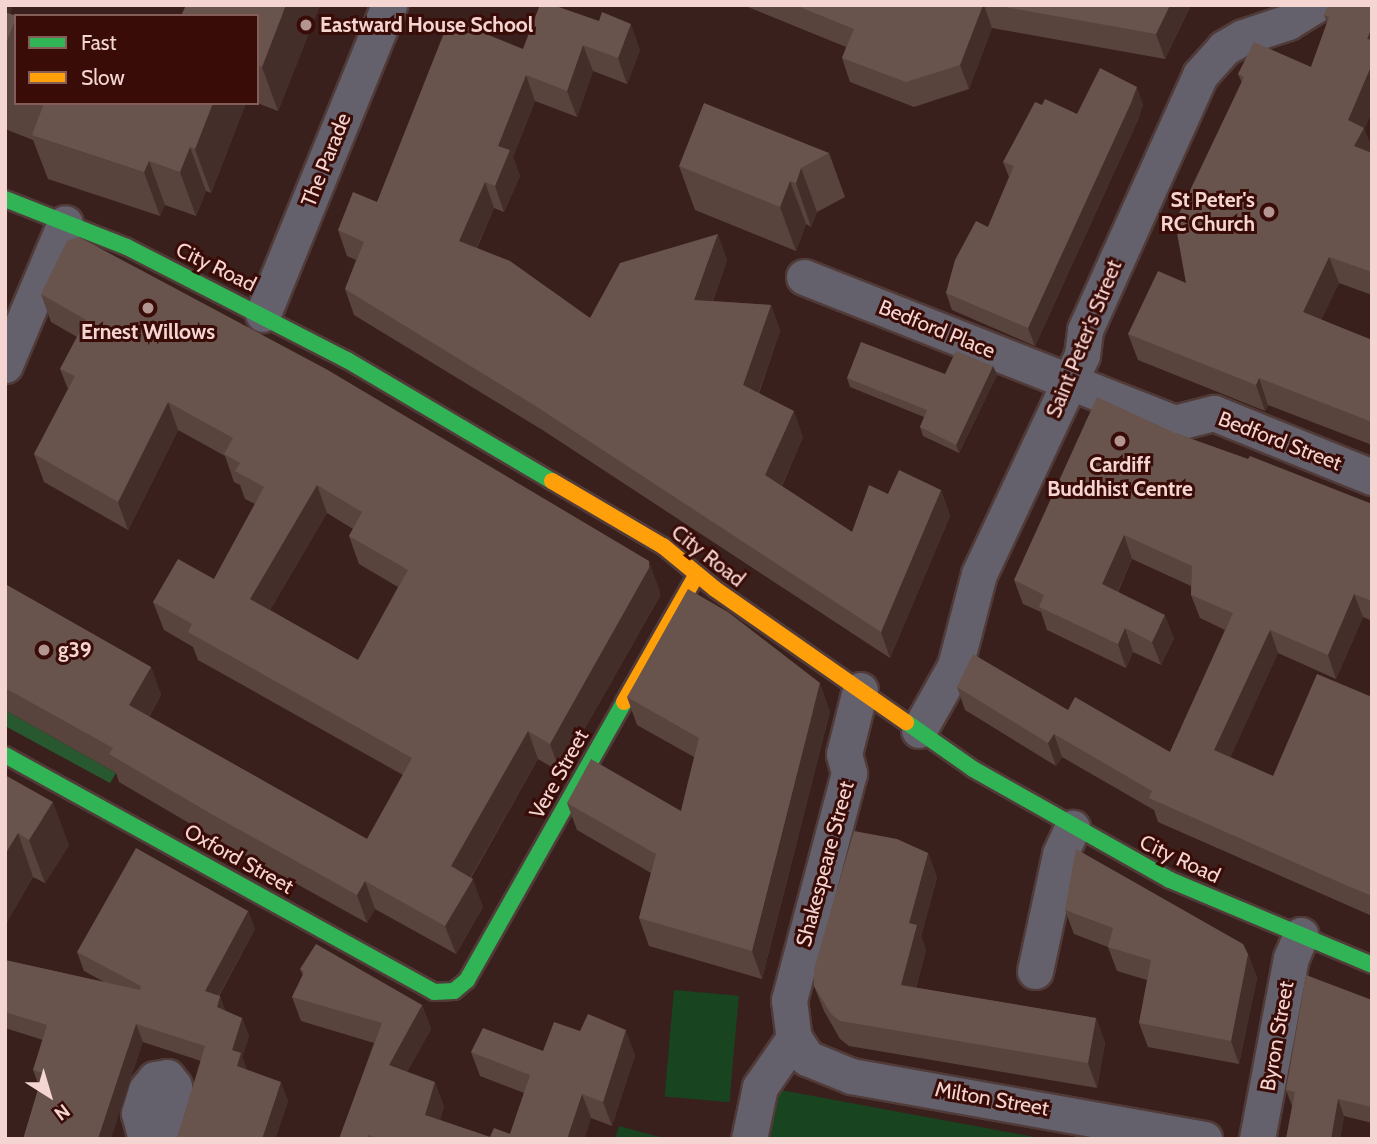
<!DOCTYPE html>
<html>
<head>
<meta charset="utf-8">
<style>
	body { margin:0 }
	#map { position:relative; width:1377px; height:1144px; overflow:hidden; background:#39201d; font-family:Cabin,sans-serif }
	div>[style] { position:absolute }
	.green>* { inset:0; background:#184520; transform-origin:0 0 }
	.forest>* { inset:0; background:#28582f }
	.roads { filter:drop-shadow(2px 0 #513b39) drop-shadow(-2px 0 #513b39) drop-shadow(0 2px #513b39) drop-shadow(0 -2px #513b39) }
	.street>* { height:35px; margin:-17.5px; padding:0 17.5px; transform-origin:17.5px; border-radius:17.5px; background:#64616c }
	.fast>* { height:16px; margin:-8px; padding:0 8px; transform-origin:8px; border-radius:8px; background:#30b455 }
	.slow>* { height:16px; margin:-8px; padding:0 8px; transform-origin:8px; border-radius:8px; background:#ff9f0a }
	.wall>* { inset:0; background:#58433d }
	.shaded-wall>* { inset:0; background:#442e2a }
	.building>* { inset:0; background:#69534d; transform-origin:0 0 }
	.dots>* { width:19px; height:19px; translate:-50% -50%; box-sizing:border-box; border:4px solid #390c08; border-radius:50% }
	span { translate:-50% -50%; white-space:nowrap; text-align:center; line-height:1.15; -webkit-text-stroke:6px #390c08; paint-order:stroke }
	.poi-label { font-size:21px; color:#f5d5d1; font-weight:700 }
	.left { translate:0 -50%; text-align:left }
	.right { translate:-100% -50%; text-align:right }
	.street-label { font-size:21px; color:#f5d5d1 }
	.frame { position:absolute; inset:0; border:7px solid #f5d5d1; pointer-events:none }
	.legend { position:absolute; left:14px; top:14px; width:245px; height:91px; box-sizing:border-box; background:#390c08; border:2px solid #845c58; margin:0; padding:9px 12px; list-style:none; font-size:21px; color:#f5d5d1 }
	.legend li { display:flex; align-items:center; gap:14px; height:35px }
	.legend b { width:35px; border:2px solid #845c58 }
	.north { position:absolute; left:14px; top:1060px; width:70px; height:70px; -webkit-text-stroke:5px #390c08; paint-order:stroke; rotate:143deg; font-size:19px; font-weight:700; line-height:28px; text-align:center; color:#f5d5d1 }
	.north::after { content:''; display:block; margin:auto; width:24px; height:32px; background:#f5d5d1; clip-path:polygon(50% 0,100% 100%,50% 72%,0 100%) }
</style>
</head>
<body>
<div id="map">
	<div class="green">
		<i style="left:674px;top:990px;width:65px;height:107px;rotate:5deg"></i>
		<i style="clip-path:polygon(775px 1089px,1040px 1138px,764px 1139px)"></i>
		<i style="clip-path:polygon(619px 1126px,667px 1139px,615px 1139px)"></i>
	</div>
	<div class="forest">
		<i style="clip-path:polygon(5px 710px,116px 773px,110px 783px,5px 726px)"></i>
	</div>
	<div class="roads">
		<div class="street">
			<i style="left:804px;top:277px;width:398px;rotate:21.5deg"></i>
			<i style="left:1174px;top:423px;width:41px;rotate:-14deg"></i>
			<i style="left:1214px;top:413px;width:170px;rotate:22.1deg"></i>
			<i style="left:263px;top:314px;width:334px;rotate:-67.8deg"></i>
			<i style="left:5px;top:365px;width:154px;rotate:-67.1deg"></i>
			<i style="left:860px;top:690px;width:66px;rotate:104deg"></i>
			<i style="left:844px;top:754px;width:20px;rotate:75deg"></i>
			<i style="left:849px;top:773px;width:235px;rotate:104.8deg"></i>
			<i style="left:789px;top:1000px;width:38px;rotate:83deg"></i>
			<i style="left:794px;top:1038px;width:24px;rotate:57deg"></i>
			<i style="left:807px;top:1058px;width:48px;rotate:22.2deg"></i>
			<i style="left:851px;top:1076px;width:359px;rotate:10.1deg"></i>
			<i style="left:919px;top:730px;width:73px;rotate:-60.6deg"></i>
			<i style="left:955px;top:666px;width:95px;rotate:-75.4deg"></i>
			<i style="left:979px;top:574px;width:242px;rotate:-64.8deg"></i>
			<i style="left:1082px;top:355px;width:25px;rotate:-83deg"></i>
			<i style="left:1085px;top:330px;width:280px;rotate:-65.7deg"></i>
			<i style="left:1200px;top:75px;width:36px;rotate:-48deg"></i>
			<i style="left:1224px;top:48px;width:22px;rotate:-30deg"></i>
			<i style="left:1243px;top:37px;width:47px;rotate:-18.4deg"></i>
			<i style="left:1288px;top:22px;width:32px;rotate:-32deg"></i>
			<i style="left:1035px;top:971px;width:120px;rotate:-77.9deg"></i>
			<i style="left:1060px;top:854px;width:29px;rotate:-65deg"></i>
			<i style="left:146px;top:1139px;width:27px;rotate:-105deg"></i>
			<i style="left:139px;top:1113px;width:24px;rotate:-73deg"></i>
			<i style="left:146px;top:1090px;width:14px;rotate:-51deg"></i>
			<i style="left:155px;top:1079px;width:12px;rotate:-9deg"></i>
			<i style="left:167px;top:1077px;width:11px;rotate:52deg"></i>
			<i style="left:174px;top:1086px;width:13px;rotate:81deg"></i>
			<i style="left:176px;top:1099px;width:22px;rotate:108deg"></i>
			<i style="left:169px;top:1120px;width:28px;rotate:136deg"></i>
			<i style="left:749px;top:1139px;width:53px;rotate:-78.1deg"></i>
			<i style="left:760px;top:1087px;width:60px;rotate:-55.2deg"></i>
			<i style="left:1257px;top:1139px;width:184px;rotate:-79.4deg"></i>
			<i style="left:1291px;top:958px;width:25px;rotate:-67deg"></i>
		</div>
		<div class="fast">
			<i style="left:5px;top:199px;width:131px;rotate:21.5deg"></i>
			<i style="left:127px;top:247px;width:247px;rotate:27.2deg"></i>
			<i style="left:347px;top:360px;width:238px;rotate:30.6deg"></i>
			<i style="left:906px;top:722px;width:82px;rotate:35deg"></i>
			<i style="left:973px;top:769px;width:226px;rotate:29.4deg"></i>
			<i style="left:1170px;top:880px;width:219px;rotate:22.8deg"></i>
			<i style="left:5px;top:755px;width:490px;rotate:28.9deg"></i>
			<i style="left:434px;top:992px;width:20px;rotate:-3deg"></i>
			<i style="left:454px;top:991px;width:17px;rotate:-40deg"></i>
			<i style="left:467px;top:980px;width:319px;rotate:-60.5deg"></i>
		</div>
		<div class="slow">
			<i style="left:552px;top:481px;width:129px;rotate:30.4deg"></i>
			<i style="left:663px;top:546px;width:67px;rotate:39.6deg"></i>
			<i style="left:715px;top:589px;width:233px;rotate:34.9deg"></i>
			<i style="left:624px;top:702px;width:147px;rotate:-60.3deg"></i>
		</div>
	</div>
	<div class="wall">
		<i style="clip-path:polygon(5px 5px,10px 14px,16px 16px,16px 103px,246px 103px,211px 193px,206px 191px,196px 216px,165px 205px,160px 216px,48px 179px,33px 140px,5px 129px)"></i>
		<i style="clip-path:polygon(320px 5px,278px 111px,257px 103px,257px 16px)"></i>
		<i style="clip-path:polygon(540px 5px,640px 50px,627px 84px,593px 71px,577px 117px,535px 101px,513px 157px,520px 176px,504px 212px,494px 208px,477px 248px,590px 318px,727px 260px,713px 301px,771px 305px,780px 331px,759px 393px,803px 437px,782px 486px,852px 532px,888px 494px,941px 490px,950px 516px,890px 658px,544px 431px,354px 315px,345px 289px,356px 260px,347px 256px,338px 230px,377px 202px,456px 31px,523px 49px)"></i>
		<i style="clip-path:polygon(743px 5px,1191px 5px,1165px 59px,992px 28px,969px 89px,914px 107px,850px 82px,842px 58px,846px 47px)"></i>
		<i style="clip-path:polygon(1372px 5px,1372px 112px,1364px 129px,1372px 149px,1372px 295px,1339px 283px,1321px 320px,1372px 340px,1372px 445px,1268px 405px,1265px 411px,1138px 360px,1128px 334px,1186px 283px,1242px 83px,1238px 74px,1311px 67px,1327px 23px,1324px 15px)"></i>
		<i style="clip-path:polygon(1143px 104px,1138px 120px,1035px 346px,952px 310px,946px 293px,988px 227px,1009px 177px,1003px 162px,1077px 114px)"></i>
		<i style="clip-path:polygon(829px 153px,845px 197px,817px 212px,811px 227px,806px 224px,796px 251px,695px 210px,679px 166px)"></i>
		<i style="clip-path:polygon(evenodd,41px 294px,659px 589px,660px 596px,560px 772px,538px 759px,471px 878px,483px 907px,456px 954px,375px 909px,367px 923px,223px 843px,119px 782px,116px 773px,5px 710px,5px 584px,151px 667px,161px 695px,149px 717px,367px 839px,403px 775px,198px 660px,193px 647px,164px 630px,153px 602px,214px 579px,255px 504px,245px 499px,240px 485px,234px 482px,225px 456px,178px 430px,128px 530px,44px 482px,34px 454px,68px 389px,60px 369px,77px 337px,51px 322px,41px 294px,327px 513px,353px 529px,349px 536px,359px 564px,398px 587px,358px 660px,270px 610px,327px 513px)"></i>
		<i style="clip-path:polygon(993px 366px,997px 375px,959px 453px,923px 436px,920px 427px,924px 417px,850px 387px,847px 378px,945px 374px)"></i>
		<i style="clip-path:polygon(1175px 433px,1372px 504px,1372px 621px,1363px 617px,1336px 679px,1278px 653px,1230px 757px,1273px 776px,1372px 697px,1372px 916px,1158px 822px,1154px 810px,1062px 757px,1056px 766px,965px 710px,957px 687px,1068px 710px,1170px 752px,1225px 630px,1200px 618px,1191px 595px,1191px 586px,1132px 559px,1118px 592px,1174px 638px,1161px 665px,1133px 652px,1126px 668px,1047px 630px,1041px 612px,1023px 604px,1014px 580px)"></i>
		<i style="clip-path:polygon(627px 697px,830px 711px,762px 979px,649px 946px,639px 918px,651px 873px,577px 830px,567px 803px,681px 811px,694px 757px,637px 725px)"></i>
		<i style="clip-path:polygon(5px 775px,69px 845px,45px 883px,33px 877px,5px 925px)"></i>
		<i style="clip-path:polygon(928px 853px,937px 878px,921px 936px,926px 950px,916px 988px,1096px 1018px,1105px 1043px,1097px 1088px,849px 1046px,840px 1039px,824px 1011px,814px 986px)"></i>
		<i style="clip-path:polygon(1065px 910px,1248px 954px,1257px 978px,1239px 1064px,1148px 1047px,1139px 1023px,1147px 980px,1117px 971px,1108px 947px,1074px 934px)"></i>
		<i style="clip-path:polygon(248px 911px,255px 929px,219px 996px,220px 996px,225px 1011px,242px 1018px,249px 1036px,242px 1057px,247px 1070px,288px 1101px,275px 1139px,177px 1139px,201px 1061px,143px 1042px,39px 1086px,33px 1070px,43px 1040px,5px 1028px,5px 960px,104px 982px,84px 971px,77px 952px)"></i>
		<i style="clip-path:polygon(300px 969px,422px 1005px,431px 1029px,407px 1072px,444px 1106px,440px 1120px,490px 1137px,510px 1134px,524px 1093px,480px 1076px,471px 1052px,543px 1051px,635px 1055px,612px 1126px,591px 1118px,584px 1139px,339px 1139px,374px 1043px,301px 1021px,292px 997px,303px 976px)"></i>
		<i style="clip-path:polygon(1372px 1000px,1372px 1123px,1344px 1116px,1340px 1139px,1286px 1139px,1292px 1106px,1286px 1090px)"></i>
	</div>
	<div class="shaded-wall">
		<i style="clip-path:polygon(5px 5px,13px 5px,5px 26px)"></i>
		<i style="clip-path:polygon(286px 5px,320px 5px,278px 111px,262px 67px)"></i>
		<i style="clip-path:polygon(983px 5px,984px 5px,992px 28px,969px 89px,960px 65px)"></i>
		<i style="clip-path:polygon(1170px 5px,1191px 5px,1165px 59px,1156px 34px)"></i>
		<i style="clip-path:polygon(631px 24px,640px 50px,627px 84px,618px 58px)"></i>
		<i style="clip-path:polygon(1372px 27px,1372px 51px,1367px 39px)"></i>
		<i style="clip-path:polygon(583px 45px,593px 71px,577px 117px,567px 91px)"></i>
		<i style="clip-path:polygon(1372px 64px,1372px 112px,1364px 129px,1372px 149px,1372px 157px,1354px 146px,1348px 120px)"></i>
		<i style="clip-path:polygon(526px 75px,535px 101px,513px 157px,520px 176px,504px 212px,495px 186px,498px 146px)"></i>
		<i style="clip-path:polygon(1137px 87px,1143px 104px,1138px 120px,1035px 346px,1028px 328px)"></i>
		<i style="clip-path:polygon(213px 103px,246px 103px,211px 193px,195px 149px)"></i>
		<i style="clip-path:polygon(190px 147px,206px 191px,196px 216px,180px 172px)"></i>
		<i style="clip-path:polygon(149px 161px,165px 205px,160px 216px,144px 172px)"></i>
		<i style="clip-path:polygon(801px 168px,817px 212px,811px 227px,796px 183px)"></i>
		<i style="clip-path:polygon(790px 181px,806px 224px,796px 251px,780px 207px)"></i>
		<i style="clip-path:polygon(485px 182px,494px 208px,468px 267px,459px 241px)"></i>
		<i style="clip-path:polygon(718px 234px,727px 260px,704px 326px,694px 300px)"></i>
		<i style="clip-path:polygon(1329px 257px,1339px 283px,1312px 339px,1303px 312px)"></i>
		<i style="clip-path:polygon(771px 305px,780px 331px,752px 411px,743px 385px)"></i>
		<i style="clip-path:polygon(993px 366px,997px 375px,959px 453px,956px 445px)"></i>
		<i style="clip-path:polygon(1259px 378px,1268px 405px,1265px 411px,1256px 385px)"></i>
		<i style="clip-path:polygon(168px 402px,178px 430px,128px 530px,118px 502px)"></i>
		<i style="clip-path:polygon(794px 411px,803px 437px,775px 501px,765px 475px)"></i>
		<i style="clip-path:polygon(317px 485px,327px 513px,260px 627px,250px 599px)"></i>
		<i style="clip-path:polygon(941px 490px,950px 516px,890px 658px,881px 632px)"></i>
		<i style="clip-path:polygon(1124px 535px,1132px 559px,1110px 608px,1102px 584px)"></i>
		<i style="clip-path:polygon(649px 561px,659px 589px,660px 596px,560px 772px,550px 744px)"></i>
		<i style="clip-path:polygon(1354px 594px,1363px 617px,1336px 679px,1328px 655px)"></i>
		<i style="clip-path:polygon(1165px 615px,1174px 638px,1161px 665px,1152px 642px)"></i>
		<i style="clip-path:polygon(1125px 628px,1133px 652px,1126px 668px,1118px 644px)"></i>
		<i style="clip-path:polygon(1270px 630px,1278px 653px,1223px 774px,1214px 750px)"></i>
		<i style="clip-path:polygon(151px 667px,161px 695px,139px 733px,129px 705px)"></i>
		<i style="clip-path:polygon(820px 683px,830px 711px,762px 979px,752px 951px)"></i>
		<i style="clip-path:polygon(528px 731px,538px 759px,461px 894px,451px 866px)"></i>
		<i style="clip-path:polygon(1054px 734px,1062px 757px,1056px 766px,1048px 743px)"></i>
		<i style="clip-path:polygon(53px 802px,69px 845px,45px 883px,29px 840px)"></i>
		<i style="clip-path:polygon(18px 833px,33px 877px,5px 925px,5px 854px)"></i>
		<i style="clip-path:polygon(928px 853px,937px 878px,921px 936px,926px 950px,910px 1010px,901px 985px,909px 923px)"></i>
		<i style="clip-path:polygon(473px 879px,483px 907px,456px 954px,445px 926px)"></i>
		<i style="clip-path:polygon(365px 881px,375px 909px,367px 923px,357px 895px)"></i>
		<i style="clip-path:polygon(248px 911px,255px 929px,211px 1009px,205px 991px)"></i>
		<i style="clip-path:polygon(1248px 954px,1257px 978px,1239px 1064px,1231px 1041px)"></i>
		<i style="clip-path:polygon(220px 996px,227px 1015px,217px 1007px)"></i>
		<i style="clip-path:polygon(422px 1005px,431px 1029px,398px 1089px,389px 1065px)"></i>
		<i style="clip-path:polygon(242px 1018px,249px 1036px,242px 1057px,248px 1072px,244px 1085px,232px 1050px)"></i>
		<i style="clip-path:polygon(1096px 1018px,1105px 1043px,1097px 1088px,1088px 1063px)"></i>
		<i style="clip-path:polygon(136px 1024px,143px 1042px,111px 1139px,98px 1139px)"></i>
		<i style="clip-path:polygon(626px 1030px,635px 1055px,612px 1126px,603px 1102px)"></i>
		<i style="clip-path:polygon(281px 1082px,288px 1101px,275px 1139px,262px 1139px)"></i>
		<i style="clip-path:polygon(435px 1082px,444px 1106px,434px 1139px,425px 1115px)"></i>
		<i style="clip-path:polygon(582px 1094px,591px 1118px,584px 1139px,567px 1139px)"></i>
		<i style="clip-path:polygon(1338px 1099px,1344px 1116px,1340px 1139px,1331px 1139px)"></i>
	</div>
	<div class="building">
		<i style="clip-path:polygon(186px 5px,286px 5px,262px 67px,257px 65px,257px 16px,181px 16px)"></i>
		<i style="clip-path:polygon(540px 5px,553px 5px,599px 21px,602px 12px,631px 24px,618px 58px,583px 45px,567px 91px,526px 75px,498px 146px,510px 150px,495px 186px,485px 182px,459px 241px,510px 261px,590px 318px,620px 263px,718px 234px,694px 300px,771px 305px,743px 385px,794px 411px,765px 475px,852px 532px,869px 485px,888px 494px,899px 470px,941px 490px,881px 632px,534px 405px,345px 289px,364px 242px,338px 230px,353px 192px,377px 202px,446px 28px,456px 31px,459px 23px,523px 49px)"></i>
		<i style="clip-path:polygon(795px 5px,983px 5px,960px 65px,906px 82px,842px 58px,854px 29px)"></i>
		<i style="clip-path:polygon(994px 5px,1170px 5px,1156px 34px)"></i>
		<i style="clip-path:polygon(1328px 5px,1372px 5px,1372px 27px,1367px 39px,1372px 40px,1372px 64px,1348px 120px,1364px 128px,1354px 146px,1372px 153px,1372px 272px,1329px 257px,1303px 312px,1372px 340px,1372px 422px,1259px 378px,1256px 385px,1128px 334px,1158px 271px,1186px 283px,1175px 222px,1244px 77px,1238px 74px,1254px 42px,1311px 67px,1329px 17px,1324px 15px)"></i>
		<i style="left:5px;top:12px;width:12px;height:79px;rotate:20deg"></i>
		<i style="clip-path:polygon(1100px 68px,1137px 87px,1131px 103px,1028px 328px,946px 293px,955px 260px,976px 221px,988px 227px,1014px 166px,1003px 162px,1035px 102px,1042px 105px,1045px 99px,1077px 114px)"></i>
		<i style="clip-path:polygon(36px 103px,213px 103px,195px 149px,190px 147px,180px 172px,149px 161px,144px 172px,32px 135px,43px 106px)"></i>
		<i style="clip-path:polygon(704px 103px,829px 153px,801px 168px,796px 183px,790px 181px,780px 207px,679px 166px)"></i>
		<i style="clip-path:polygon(evenodd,79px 237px,326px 369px,649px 561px,649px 568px,550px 744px,528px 731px,451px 866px,473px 879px,445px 926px,365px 881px,357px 895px,213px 815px,109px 754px,113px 748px,5px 688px,5px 584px,151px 667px,129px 705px,367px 839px,412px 758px,188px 632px,192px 624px,153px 602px,178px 559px,214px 579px,264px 487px,235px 471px,240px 463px,224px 454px,233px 438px,168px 402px,118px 502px,34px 454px,75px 376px,60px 369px,86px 320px,41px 294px,67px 241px,79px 237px,317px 485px,362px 512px,349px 536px,408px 570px,358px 660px,250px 599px,317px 485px)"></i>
		<i style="clip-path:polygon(861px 342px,945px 374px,956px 351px,993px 366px,956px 445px,920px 427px,927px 410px,847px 378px)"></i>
		<i style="clip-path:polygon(1097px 397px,1175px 433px,1248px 459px,1250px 456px,1372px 504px,1372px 601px,1354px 594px,1328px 655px,1270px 630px,1214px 750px,1273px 776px,1317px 674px,1372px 697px,1372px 896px,1343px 884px,1149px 798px,1152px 791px,1054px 734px,1048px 743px,957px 687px,973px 654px,1068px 710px,1075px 697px,1170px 752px,1233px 613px,1191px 595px,1192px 566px,1124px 535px,1102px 584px,1165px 615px,1152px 642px,1125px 628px,1118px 644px,1039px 607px,1044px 595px,1014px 580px)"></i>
		<i style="clip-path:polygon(688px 589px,728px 612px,820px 683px,752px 951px,639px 918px,656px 854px,567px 803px,591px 759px,681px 811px,699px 738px,627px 697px)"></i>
		<i style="clip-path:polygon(5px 775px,53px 802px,29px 840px,18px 833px,5px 854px)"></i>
		<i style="clip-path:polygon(854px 831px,897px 839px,928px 853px,909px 923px,917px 925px,901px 985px,1096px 1018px,1088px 1063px,840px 1021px,831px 1014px,814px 986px,814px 969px)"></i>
		<i style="clip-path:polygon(136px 848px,248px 911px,205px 991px,220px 996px,217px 1007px,242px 1018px,232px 1050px,241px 1053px,237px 1066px,281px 1082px,262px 1139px,177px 1139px,205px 1046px,136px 1024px,98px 1139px,23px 1139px,43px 1073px,33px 1070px,47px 1025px,5px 1012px,5px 960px,140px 990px,141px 986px,77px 952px)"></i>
		<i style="clip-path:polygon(1076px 849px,1243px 944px,1248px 954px,1231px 1041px,1139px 1023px,1151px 960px,1108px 947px,1113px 928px,1065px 910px)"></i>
		<i style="clip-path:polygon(316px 944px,422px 1005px,389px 1065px,435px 1082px,425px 1115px,490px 1137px,494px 1128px,510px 1134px,530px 1075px,471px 1052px,483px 1028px,543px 1051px,554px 1022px,580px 1031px,588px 1014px,626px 1030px,603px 1102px,582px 1094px,567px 1139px,381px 1139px,368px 1135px,367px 1139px,339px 1139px,382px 1023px,292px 997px,304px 972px,300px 969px)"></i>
		<i style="clip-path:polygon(1306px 975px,1372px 1000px,1372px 1107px,1338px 1099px,1331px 1139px,1286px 1139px,1295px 1092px,1286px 1090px)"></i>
	</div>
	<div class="dots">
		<i style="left:306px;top:25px;background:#b39692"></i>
		<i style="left:1269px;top:212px;background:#b39692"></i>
		<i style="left:148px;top:308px;background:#b39692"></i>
		<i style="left:1120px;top:441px;background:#b39692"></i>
		<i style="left:44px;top:650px;background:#b39692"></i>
	</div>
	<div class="poi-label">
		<span class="left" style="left:320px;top:25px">Eastward House School</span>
		<span class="right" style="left:1255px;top:212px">St Peter's<br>RC Church</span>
		<span style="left:148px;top:332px">Ernest Willows</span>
		<span style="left:1120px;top:477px">Cardiff<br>Buddhist Centre</span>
		<span class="left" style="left:58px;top:650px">g39</span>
	</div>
	<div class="street-label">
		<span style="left:326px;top:160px;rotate:-68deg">The Parade</span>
		<span style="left:216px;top:267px;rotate:26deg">City Road</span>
		<span style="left:937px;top:329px;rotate:22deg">Bedford Place</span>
		<span style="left:1084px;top:339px;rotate:-68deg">Saint Peter's Street</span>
		<span style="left:1280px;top:441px;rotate:21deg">Bedford Street</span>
		<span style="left:708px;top:556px;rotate:38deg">City Road</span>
		<span style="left:559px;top:774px;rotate:-61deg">Vere Street</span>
		<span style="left:239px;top:859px;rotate:29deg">Oxford Street</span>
		<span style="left:1180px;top:859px;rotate:25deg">City Road</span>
		<span style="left:825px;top:864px;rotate:-75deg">Shakespeare Street</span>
		<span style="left:1277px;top:1036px;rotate:-80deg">Byron Street</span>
		<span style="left:992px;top:1099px;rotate:10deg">Milton Street</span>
	</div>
	<div class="frame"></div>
	<ul class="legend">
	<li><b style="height:9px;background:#30b455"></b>Fast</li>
	<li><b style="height:9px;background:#ff9f0a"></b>Slow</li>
	</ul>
	<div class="north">N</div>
</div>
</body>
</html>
